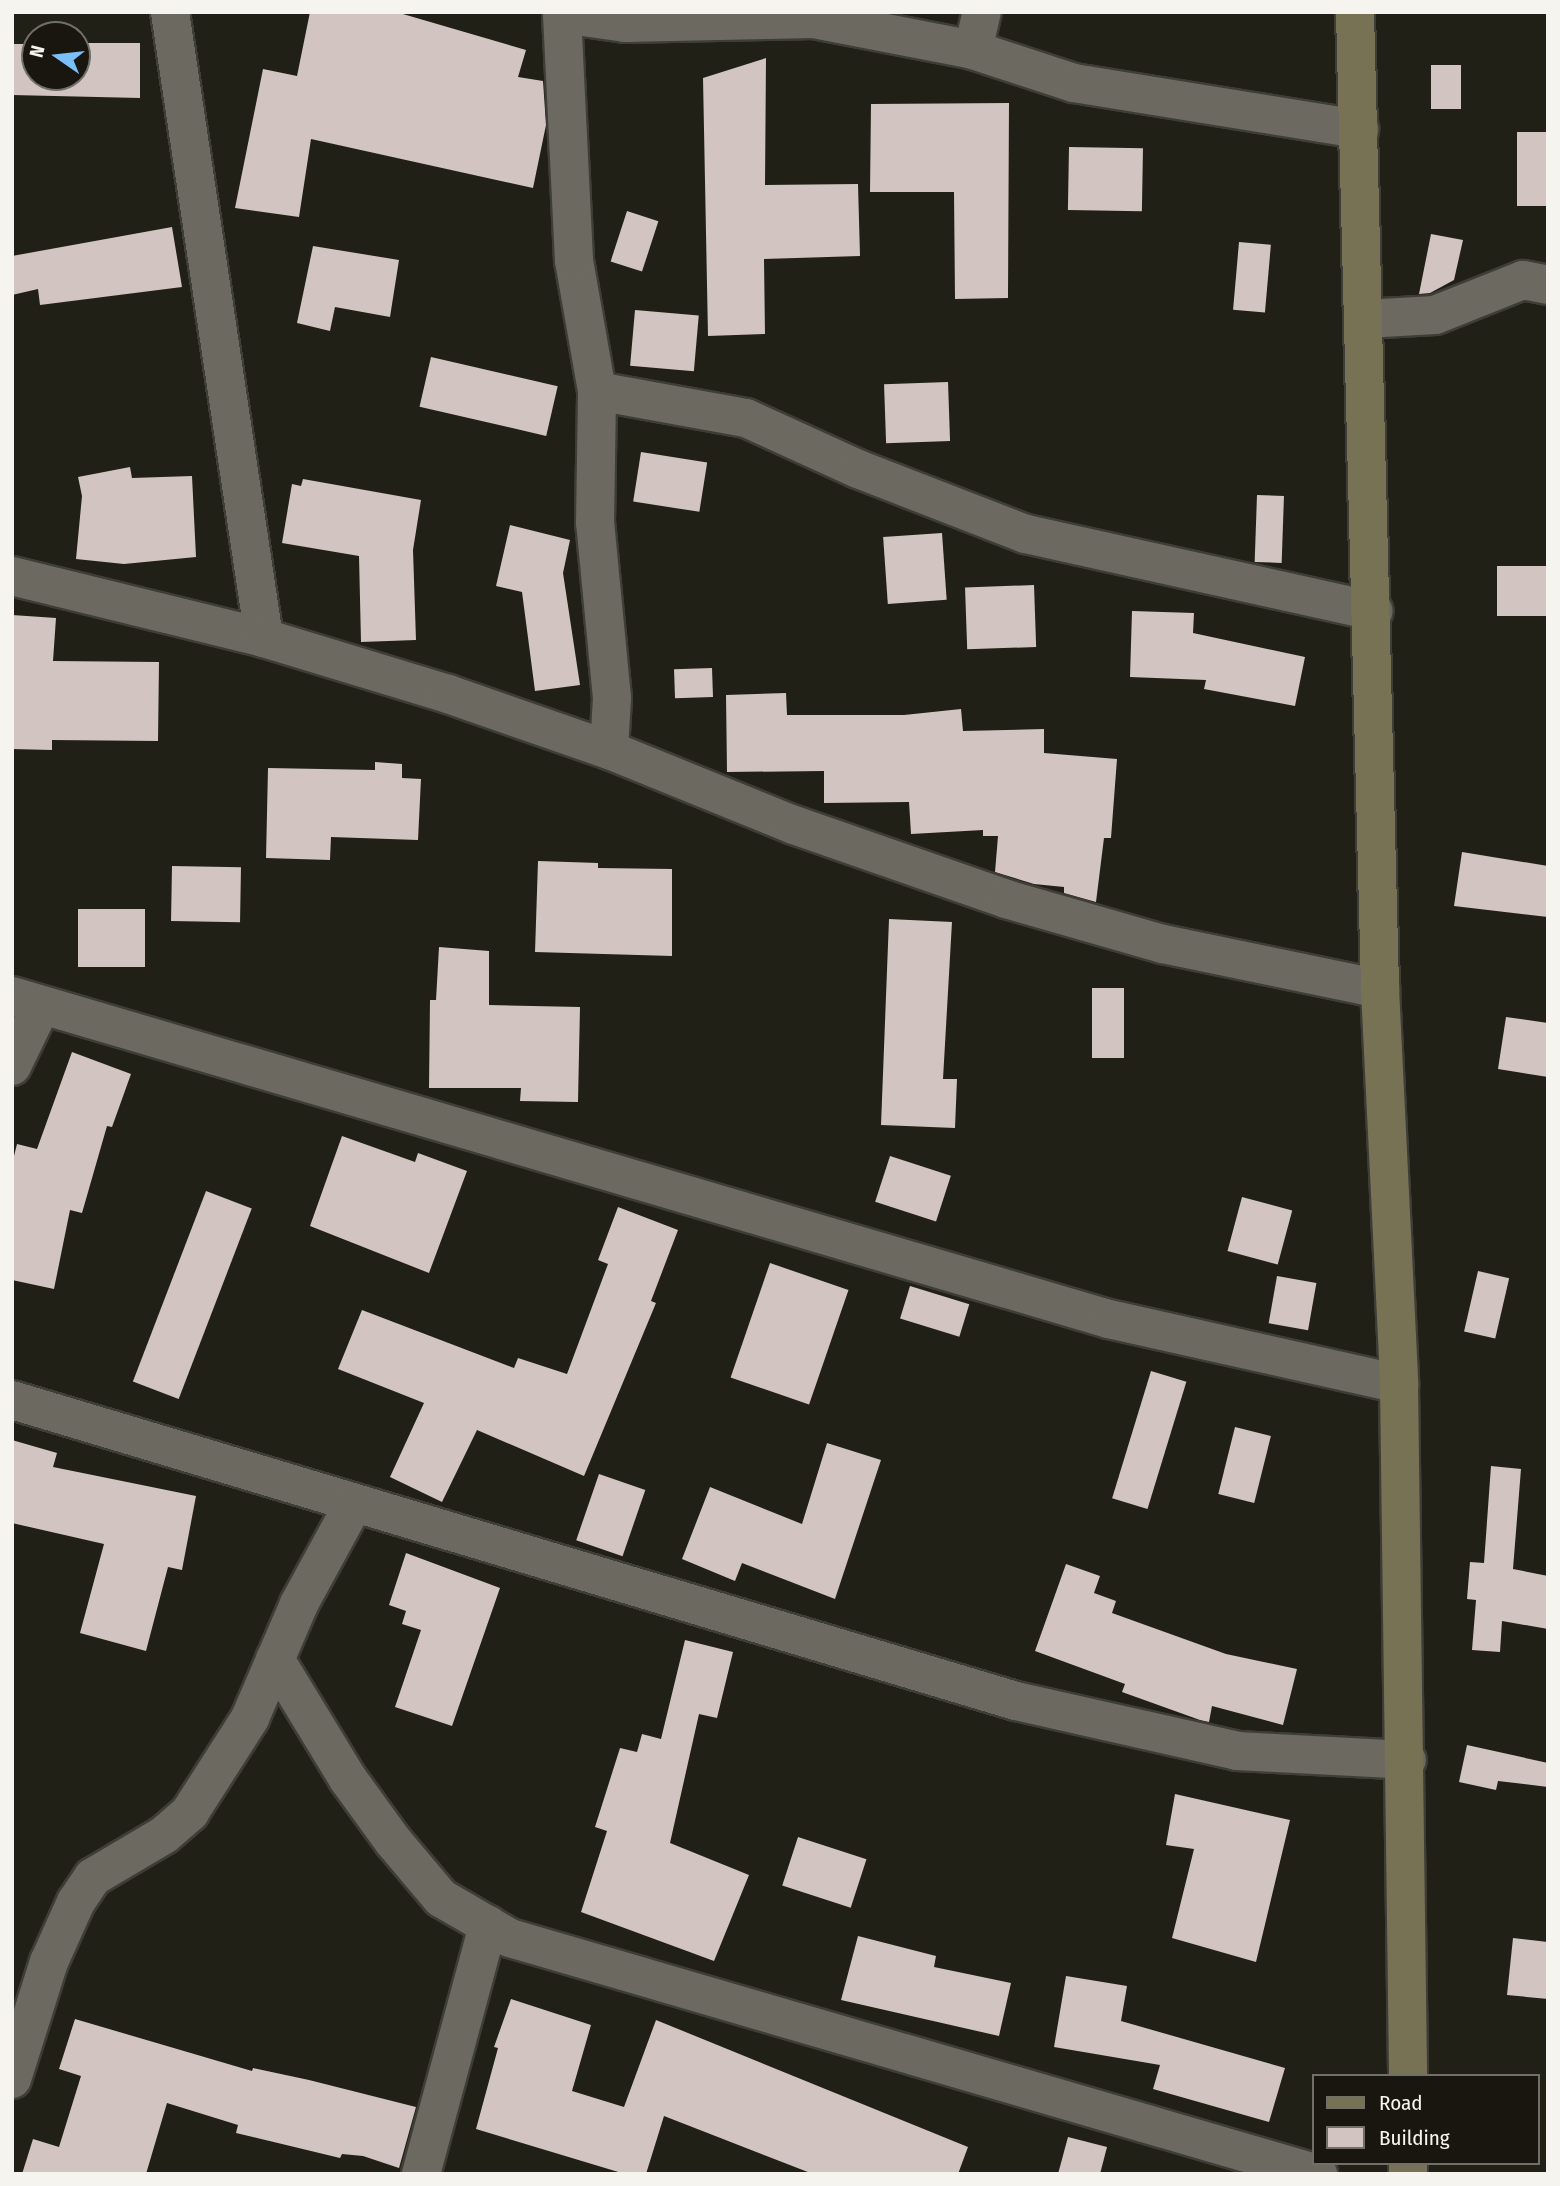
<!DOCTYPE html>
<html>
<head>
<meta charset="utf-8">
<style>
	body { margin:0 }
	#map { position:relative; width:1560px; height:2186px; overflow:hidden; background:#212017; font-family:"Fira Sans Condensed",sans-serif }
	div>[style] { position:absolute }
	.building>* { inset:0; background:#d1c4c1; transform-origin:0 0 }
	.roads { filter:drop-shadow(2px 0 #3e3d37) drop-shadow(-2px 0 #3e3d37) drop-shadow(0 2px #3e3d37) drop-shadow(0 -2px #3e3d37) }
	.minor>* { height:38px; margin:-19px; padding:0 19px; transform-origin:19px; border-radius:19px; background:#6c6a60 }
	.secondary>* { height:38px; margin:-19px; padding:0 19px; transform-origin:19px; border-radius:19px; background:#787255 }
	span { translate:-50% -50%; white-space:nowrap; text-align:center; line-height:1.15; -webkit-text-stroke:7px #18160e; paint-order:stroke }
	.frame { position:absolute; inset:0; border:14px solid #f5f4ee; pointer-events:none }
	.legend { position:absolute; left:1312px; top:2074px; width:228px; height:91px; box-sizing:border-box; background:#18160e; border:2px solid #706f68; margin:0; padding:9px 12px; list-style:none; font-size:21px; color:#f5f4ee }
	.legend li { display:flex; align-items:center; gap:14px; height:35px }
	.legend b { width:35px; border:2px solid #706f68 }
	.north { position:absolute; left:21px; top:21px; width:70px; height:70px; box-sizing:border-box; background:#18160e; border:2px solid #706f68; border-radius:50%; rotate:284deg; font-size:19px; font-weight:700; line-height:28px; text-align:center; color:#f5f4ee }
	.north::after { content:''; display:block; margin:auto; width:24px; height:32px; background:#7abff8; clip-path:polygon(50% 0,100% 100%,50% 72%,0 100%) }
</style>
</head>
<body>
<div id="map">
	<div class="building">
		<i style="clip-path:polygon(310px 12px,396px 12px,526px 50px,518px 77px,543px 81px,546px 125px,533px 188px,311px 139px,299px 217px,235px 208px,263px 69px,297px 76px)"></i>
		<i style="clip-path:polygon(77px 43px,140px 43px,140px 98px,12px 95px,12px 44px,35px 44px,35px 77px,77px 77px)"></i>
		<i style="clip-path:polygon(766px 58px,765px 185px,858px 184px,860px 256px,764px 259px,765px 334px,708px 336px,703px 78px)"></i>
		<i style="left:1431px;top:65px;width:30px;height:44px"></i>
		<i style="clip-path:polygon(1009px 103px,1008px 298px,955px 299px,954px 192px,870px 192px,871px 104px)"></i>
		<i style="left:1517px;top:132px;width:31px;height:74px"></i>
		<i style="left:1069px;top:147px;width:74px;height:63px;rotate:1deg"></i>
		<i style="left:627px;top:211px;width:33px;height:53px;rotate:18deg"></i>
		<i style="clip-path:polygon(172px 227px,182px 287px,40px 305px,38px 289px,12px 295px,12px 256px)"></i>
		<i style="clip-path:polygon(1431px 234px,1463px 240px,1454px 280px,1430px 293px,1419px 294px)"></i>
		<i style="left:1239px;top:242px;width:32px;height:68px;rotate:5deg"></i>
		<i style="clip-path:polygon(313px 246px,399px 260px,390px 317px,335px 307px,330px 331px,297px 323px)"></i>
		<i style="left:635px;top:310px;width:64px;height:56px;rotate:5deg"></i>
		<i style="left:431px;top:357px;width:130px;height:51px;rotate:13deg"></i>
		<i style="left:948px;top:382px;width:59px;height:64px;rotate:88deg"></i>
		<i style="left:641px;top:452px;width:67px;height:50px;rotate:9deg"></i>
		<i style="clip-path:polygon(130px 467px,132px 478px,192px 476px,196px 557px,124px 564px,76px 559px,82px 496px,78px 477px)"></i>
		<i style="clip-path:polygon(303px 479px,421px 500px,413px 550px,416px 640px,361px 642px,359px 556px,282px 543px,292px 484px,301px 486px)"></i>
		<i style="left:1257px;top:495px;width:27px;height:67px;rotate:2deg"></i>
		<i style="clip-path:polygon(510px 525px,570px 540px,563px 573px,580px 685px,535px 691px,522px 592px,496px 586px)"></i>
		<i style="left:942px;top:533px;width:67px;height:59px;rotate:86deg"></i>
		<i style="left:1548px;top:566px;width:50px;height:51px;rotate:90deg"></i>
		<i style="left:1034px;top:585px;width:62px;height:69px;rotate:88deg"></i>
		<i style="clip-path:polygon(1132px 611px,1194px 613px,1193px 633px,1305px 657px,1295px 706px,1204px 689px,1206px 680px,1130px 677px)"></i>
		<i style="clip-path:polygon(12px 615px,56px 618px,53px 661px,159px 662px,158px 741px,52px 740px,52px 750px,12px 749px)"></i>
		<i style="left:712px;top:668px;width:29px;height:38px;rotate:88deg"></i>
		<i style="clip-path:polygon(786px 693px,787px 715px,904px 715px,961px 709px,963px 731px,1044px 729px,1044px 753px,1117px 759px,1111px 838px,1104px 838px,1096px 902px,1064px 893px,1064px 887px,1034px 884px,995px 872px,998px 836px,983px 836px,983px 830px,911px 834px,909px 802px,824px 803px,824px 771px,727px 772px,726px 695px)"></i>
		<i style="clip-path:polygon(375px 762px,402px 764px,402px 778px,421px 779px,418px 840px,331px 837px,330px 860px,266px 858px,268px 768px,375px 770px)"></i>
		<i style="clip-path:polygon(1462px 852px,1548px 866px,1548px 917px,1454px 906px)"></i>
		<i style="clip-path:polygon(538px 861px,598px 863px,598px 868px,672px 869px,672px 956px,535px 952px)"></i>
		<i style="left:172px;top:866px;width:69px;height:55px;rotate:1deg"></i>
		<i style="left:78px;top:909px;width:67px;height:58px"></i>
		<i style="clip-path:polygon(889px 919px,952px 922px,943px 1079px,957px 1079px,955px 1128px,881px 1125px)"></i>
		<i style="clip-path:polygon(439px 947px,489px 951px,489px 1005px,580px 1007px,578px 1102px,520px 1101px,521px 1088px,429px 1088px,430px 1000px,436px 1000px)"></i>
		<i style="left:1092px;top:988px;width:32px;height:70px"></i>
		<i style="clip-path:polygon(1506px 1017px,1548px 1023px,1548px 1077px,1498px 1069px)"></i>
		<i style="clip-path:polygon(72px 1052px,131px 1074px,112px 1127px,107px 1126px,82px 1213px,70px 1210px,54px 1289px,12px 1280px,12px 1164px,17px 1144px,37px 1149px)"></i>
		<i style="clip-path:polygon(342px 1136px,415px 1162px,418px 1153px,467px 1171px,429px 1273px,310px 1226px)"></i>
		<i style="left:890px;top:1156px;width:64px;height:48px;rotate:18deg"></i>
		<i style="left:206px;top:1191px;width:49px;height:204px;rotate:21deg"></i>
		<i style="left:1242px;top:1197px;width:52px;height:56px;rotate:15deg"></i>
		<i style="clip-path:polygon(618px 1207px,678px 1230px,651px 1301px,656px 1303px,584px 1476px,477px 1430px,442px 1502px,390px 1477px,424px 1403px,338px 1369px,362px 1310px,514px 1368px,518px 1358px,567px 1374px,608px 1264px,598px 1260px)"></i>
		<i style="left:770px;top:1263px;width:83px;height:121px;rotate:19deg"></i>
		<i style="left:1478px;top:1271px;width:32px;height:62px;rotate:13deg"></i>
		<i style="left:1277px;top:1276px;width:40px;height:48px;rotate:10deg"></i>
		<i style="left:910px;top:1286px;width:62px;height:34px;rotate:17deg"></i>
		<i style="left:1151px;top:1371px;width:37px;height:133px;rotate:17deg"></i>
		<i style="left:1235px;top:1427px;width:37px;height:69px;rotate:14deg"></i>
		<i style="clip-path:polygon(12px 1440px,57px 1453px,53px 1467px,196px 1496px,182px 1570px,168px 1567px,146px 1651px,80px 1633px,104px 1544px,12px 1523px)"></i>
		<i style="clip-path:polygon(827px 1443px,881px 1460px,835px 1599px,742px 1563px,735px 1581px,682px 1559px,710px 1487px,802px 1524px)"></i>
		<i style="clip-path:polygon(1491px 1466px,1521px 1469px,1513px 1569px,1548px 1576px,1548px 1629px,1502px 1621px,1500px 1652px,1472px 1650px,1476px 1600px,1467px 1599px,1470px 1562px,1484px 1563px)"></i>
		<i style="left:599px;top:1474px;width:49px;height:70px;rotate:19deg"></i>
		<i style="clip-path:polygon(406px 1553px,500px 1588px,452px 1726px,395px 1707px,421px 1630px,402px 1624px,406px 1611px,389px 1605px)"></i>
		<i style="clip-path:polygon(1066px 1564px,1100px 1576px,1094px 1593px,1116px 1601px,1112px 1613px,1226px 1654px,1297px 1669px,1283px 1725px,1212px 1706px,1209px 1722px,1200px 1720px,1122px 1692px,1125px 1684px,1035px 1651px)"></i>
		<i style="clip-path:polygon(685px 1640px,733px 1652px,717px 1718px,699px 1714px,670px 1843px,749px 1875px,714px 1961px,581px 1912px,607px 1831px,595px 1827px,620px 1748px,637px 1752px,642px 1734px,661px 1739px)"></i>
		<i style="clip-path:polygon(1467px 1745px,1548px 1763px,1548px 1787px,1498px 1781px,1496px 1790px,1459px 1782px)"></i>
		<i style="clip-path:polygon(1175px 1794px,1290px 1820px,1256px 1962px,1172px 1938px,1194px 1849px,1166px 1845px)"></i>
		<i style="left:798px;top:1837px;width:72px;height:51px;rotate:18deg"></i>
		<i style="clip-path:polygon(858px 1936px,936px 1956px,934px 1967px,1011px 1983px,999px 2036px,841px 2000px)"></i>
		<i style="clip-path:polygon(1513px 1938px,1548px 1942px,1548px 1999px,1507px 1995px)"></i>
		<i style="clip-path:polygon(1066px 1976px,1127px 1986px,1121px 2021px,1285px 2068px,1269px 2122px,1153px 2089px,1160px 2065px,1054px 2047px)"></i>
		<i style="clip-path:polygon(511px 1999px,591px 2025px,572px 2091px,624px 2107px,656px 2020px,968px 2147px,958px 2174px,813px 2174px,664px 2116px,646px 2174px,625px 2174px,476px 2129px,498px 2048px,494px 2047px)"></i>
		<i style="clip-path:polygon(75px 2019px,252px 2071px,253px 2068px,309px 2080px,416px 2107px,399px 2168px,363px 2156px,342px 2154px,340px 2158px,236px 2133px,238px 2125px,167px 2103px,146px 2174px,22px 2174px,33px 2139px,59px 2147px,81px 2076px,59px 2069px)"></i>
		<i style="clip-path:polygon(1068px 2137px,1107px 2147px,1100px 2174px,1058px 2174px)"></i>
	</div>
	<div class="roads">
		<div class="minor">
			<i style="left:170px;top:12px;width:633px;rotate:81.46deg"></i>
			<i style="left:973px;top:50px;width:39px;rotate:-77deg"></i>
			<i style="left:1365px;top:319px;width:70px;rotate:-3.3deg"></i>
			<i style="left:1435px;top:315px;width:95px;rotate:-21.7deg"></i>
			<i style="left:1523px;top:280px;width:25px;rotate:11deg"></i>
			<i style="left:597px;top:391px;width:151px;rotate:10.3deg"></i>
			<i style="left:746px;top:418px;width:123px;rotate:24.5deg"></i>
			<i style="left:858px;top:469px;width:180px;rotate:21.2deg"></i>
			<i style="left:1026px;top:534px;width:356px;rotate:12.5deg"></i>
			<i style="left:12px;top:576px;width:260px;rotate:13.8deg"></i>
			<i style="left:264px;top:638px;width:192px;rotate:16.9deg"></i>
			<i style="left:448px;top:694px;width:170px;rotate:19.2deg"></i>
			<i style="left:609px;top:750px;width:200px;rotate:22.1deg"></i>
			<i style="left:794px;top:825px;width:225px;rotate:19.2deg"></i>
			<i style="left:1006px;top:899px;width:163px;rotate:16deg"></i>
			<i style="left:1163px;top:944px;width:222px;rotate:11.7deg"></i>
			<i style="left:609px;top:750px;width:52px;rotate:-86.7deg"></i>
			<i style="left:612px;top:698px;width:176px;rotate:-95.5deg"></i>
			<i style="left:595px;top:523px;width:132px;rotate:-89.1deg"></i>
			<i style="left:597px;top:391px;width:133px;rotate:-100deg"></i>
			<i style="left:574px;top:260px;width:246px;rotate:-92.8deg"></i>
			<i style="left:562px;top:14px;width:64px;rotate:8.1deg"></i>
			<i style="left:625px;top:23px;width:189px;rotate:-1.2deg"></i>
			<i style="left:814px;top:19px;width:162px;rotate:11deg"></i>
			<i style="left:973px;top:50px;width:106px;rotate:18.1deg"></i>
			<i style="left:1074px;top:83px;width:289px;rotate:9.2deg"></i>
			<i style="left:12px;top:996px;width:1144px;rotate:16.41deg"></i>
			<i style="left:1109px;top:1319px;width:297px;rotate:12.6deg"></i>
			<i style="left:12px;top:1066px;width:67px;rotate:-64.2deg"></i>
			<i style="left:12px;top:1400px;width:1048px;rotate:16.69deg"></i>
			<i style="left:1016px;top:1701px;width:227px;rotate:12.7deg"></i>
			<i style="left:1237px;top:1751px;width:170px;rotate:3deg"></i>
			<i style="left:275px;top:1659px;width:140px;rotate:58.7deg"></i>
			<i style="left:348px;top:1779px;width:77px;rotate:54deg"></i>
			<i style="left:393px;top:1841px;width:75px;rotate:49.9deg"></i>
			<i style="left:441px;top:1898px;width:80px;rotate:30.1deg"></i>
			<i style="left:510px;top:1938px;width:842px;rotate:16.28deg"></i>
			<i style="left:12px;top:2079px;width:123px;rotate:-72.5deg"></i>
			<i style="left:49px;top:1962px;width:66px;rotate:-65.8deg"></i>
			<i style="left:76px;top:1902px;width:30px;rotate:-56deg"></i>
			<i style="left:93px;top:1877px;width:82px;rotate:-30.6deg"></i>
			<i style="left:164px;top:1835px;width:35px;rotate:-41deg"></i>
			<i style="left:190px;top:1812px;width:112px;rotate:-57.4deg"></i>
			<i style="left:250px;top:1718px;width:124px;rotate:-66.7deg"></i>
			<i style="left:299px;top:1604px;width:115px;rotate:-61.4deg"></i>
			<i style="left:421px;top:2174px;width:258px;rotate:-74.9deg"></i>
		</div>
		<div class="secondary">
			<i style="left:1355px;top:12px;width:977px;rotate:88.53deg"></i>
			<i style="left:1380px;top:989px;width:395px;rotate:87.2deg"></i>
			<i style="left:1399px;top:1384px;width:692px;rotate:89.25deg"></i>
			<i style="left:1408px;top:2163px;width:11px;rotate:90deg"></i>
		</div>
	</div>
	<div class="frame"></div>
	<ul class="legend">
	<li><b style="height:9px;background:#787255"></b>Road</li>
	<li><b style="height:19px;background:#d1c4c1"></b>Building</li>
	</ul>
	<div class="north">N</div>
</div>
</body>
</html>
